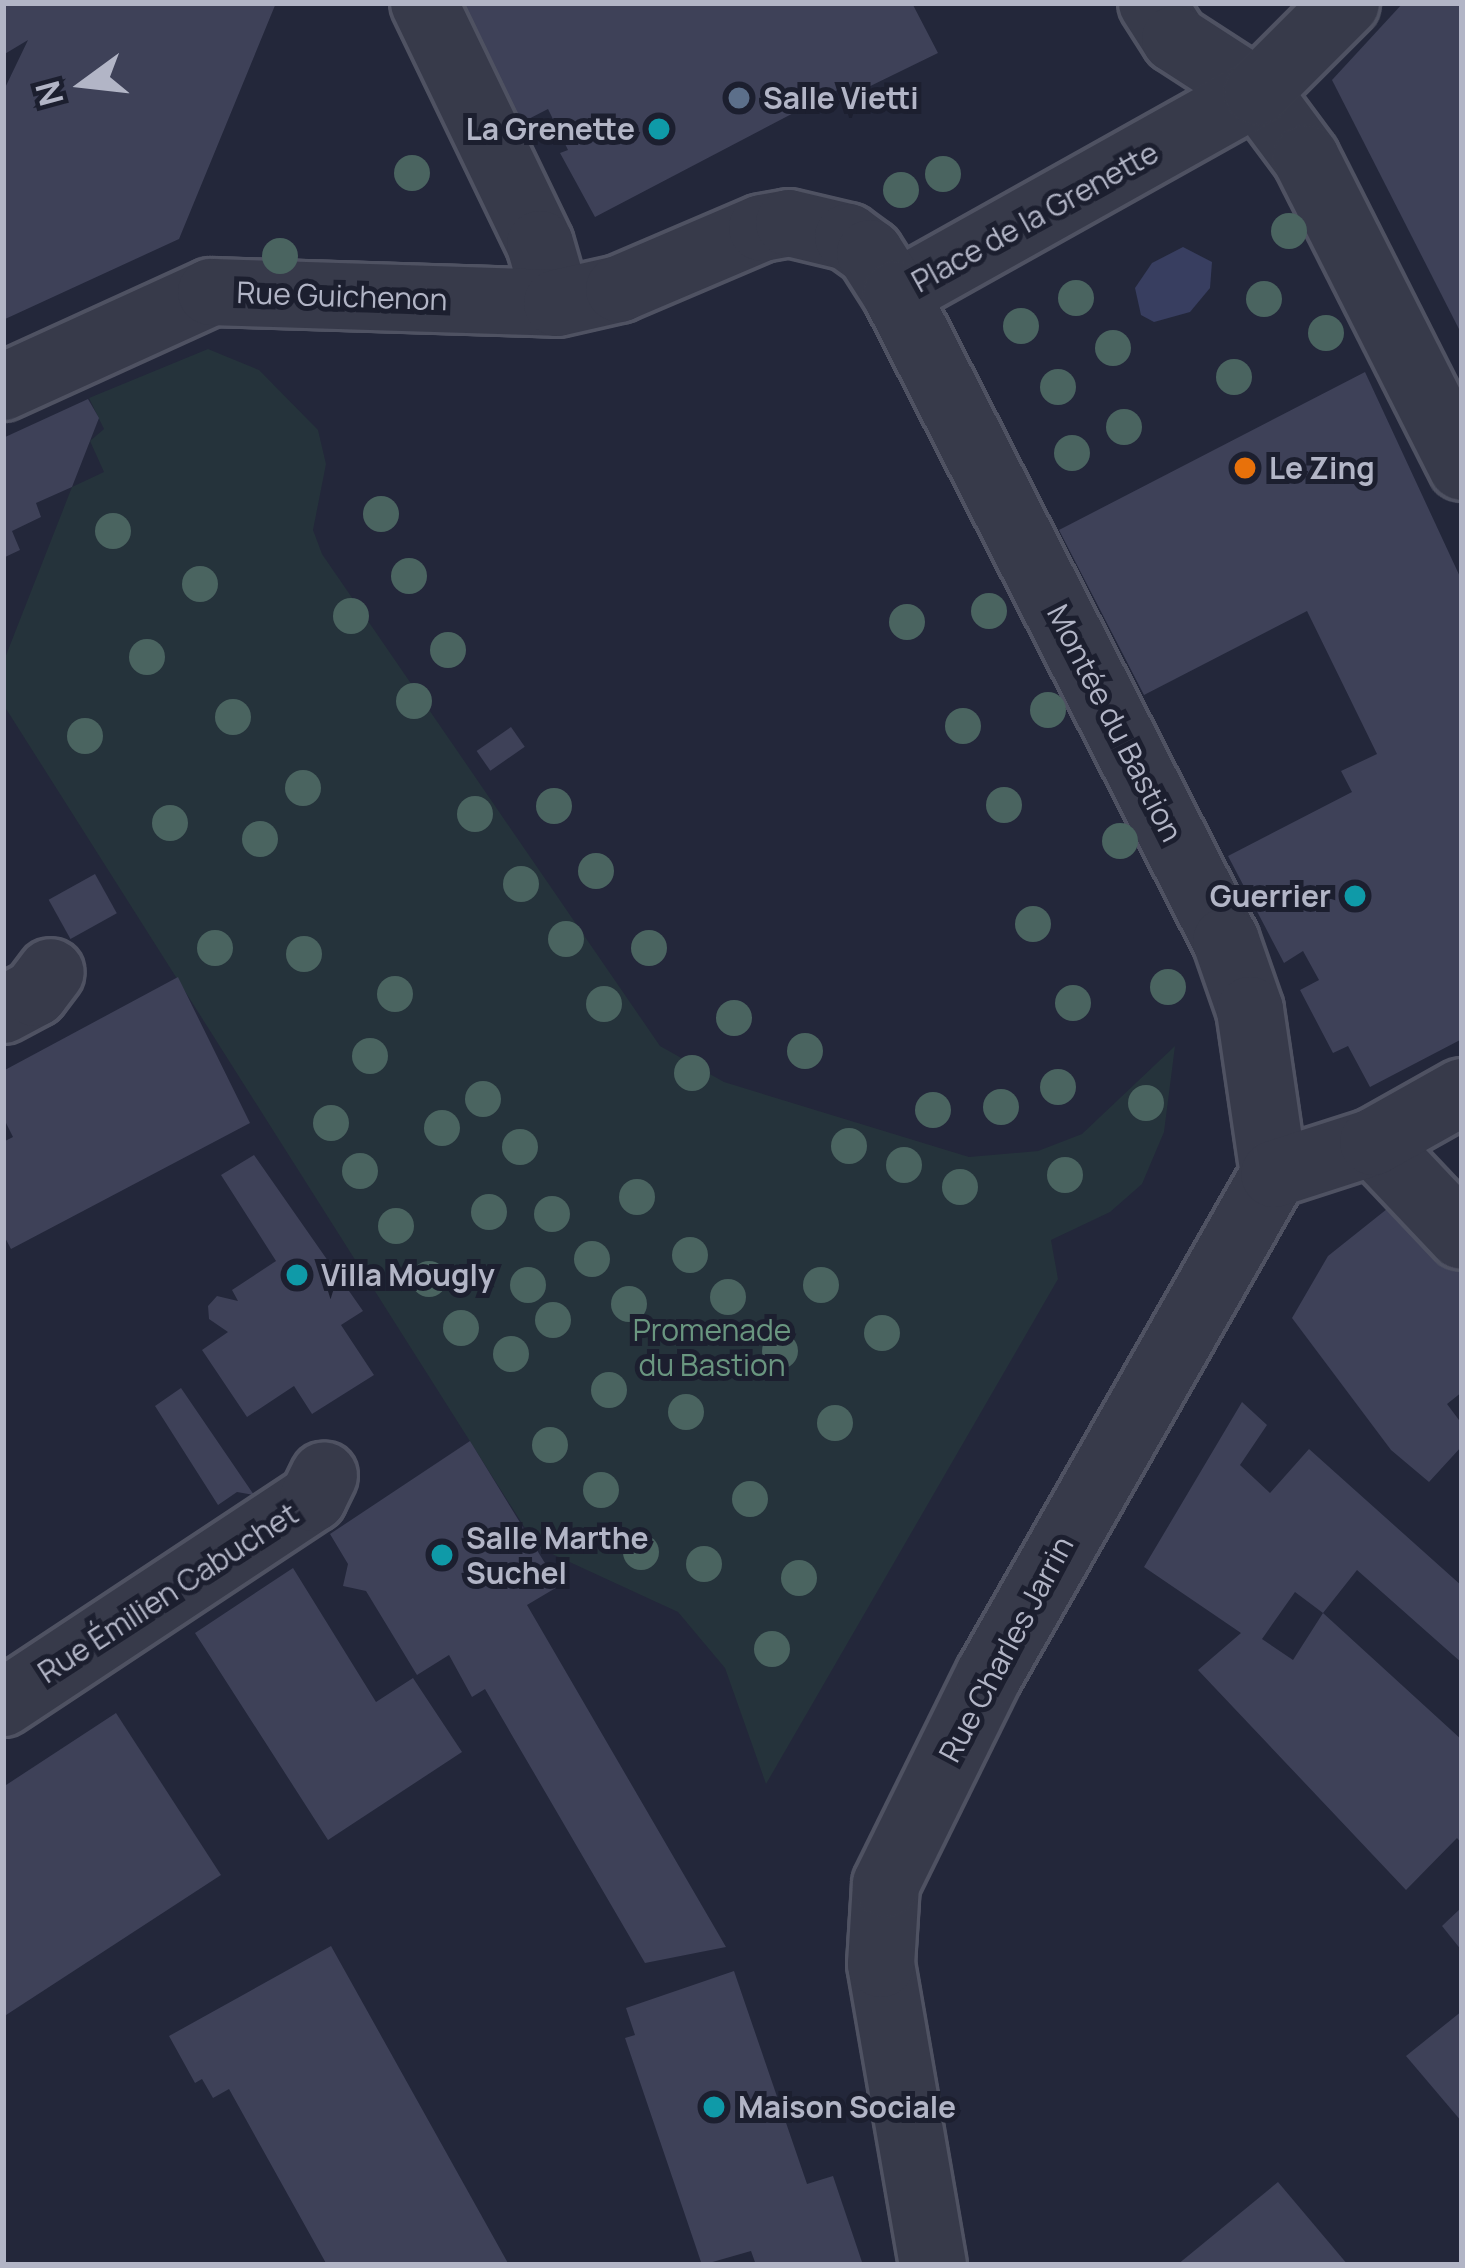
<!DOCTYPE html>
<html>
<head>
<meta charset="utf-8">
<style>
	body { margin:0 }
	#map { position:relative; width:1465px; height:2268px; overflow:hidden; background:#23273a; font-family:Manrope,sans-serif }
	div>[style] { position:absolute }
	.green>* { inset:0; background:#25333b }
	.water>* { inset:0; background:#383e60 }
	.building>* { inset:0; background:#3e4158; transform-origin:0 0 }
	.roads { filter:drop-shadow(3px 0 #4f5262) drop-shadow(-3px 0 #4f5262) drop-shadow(0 3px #4f5262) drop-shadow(0 -3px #4f5262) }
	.minor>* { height:66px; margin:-33px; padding:0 33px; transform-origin:33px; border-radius:33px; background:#373a4a }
	.trees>* { width:36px; height:36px; margin:-18px; border-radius:50%; background:#4a6460 }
	.dots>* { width:33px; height:33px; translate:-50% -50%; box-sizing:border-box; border:6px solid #1c1f2f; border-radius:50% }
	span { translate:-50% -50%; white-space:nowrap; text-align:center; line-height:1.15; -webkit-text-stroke:10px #1c1f2f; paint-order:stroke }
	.poi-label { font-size:30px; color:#b2b5c6; font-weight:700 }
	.left { translate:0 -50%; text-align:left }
	.right { translate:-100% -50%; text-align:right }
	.street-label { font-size:30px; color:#b2b5c6 }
	.park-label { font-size:30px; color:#6a9680 }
	.frame { position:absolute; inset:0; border:6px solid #b2b5c6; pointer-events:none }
	.north { position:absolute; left:24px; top:24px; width:120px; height:120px; -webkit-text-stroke:9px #1c1f2f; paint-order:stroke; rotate:255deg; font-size:33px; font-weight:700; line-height:48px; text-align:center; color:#b2b5c6 }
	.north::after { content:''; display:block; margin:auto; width:42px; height:54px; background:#b2b5c6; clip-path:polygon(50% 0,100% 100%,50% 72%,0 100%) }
</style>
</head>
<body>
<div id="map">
	<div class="green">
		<i style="clip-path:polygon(208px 349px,259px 370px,318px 430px,326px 464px,313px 530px,322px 554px,660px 1046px,724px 1082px,969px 1157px,1038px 1151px,1082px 1134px,1175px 1046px,1164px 1132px,1142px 1184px,1110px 1212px,1051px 1240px,1058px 1279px,766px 1784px,725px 1668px,678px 1612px,537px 1547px,3px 704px,3px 663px,72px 487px,104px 472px,90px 441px,104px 429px,89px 398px)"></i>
	</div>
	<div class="water">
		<i style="clip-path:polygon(1183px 247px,1212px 262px,1210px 288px,1190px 312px,1154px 322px,1141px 315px,1135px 288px,1152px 263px)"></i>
	</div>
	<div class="building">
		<i style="clip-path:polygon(3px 3px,276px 3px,179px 239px,3px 320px,3px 92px,28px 40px,3px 55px)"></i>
		<i style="clip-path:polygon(442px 3px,912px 3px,938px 53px,854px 94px,849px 84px,595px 217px,560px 153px,568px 150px,548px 109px,515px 126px)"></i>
		<i style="clip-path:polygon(1403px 3px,1462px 3px,1462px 335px,1332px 80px)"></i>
		<i style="clip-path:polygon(1365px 372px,1462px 581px,1462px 1039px,1370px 1087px,1348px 1046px,1333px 1053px,1300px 990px,1319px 980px,1303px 951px,1284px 963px,1228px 856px,1352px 792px,1341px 771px,1377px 754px,1307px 611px,1144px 695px,1059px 530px)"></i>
		<i style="clip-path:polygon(88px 399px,99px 418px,72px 487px,36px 503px,41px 517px,12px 531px,20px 550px,3px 558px,3px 438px)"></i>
		<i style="left:511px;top:727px;width:24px;height:42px;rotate:55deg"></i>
		<i style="left:95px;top:874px;width:45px;height:53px;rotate:61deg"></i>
		<i style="clip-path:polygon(178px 977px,250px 1123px,11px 1249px,3px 1234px,3px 1142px,13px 1137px,3px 1117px,3px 1071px)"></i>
		<i style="clip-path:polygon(254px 1155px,363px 1311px,341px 1325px,374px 1375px,312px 1414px,294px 1386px,247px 1417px,202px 1350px,228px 1332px,209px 1319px,208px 1306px,217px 1296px,238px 1301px,232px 1290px,276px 1261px,221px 1175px)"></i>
		<i style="clip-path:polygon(1397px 1201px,1462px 1271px,1462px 1392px,1447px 1404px,1462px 1424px,1462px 1446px,1429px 1482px,1391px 1450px,1292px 1318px,1328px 1256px)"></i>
		<i style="clip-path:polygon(181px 1388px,254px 1495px,237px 1492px,218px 1505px,155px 1406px)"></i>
		<i style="clip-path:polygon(1242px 1402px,1267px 1425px,1240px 1465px,1270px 1493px,1309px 1449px,1462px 1586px,1462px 1663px,1357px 1570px,1323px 1613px,1295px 1592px,1262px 1639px,1293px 1660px,1323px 1613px,1462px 1740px,1462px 1844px,1457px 1838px,1406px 1890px,1198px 1670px,1241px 1633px,1144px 1567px)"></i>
		<i style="clip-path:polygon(470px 1441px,559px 1586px,527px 1605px,726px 1947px,645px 1963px,485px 1689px,472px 1697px,449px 1655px,417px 1675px,366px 1591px,343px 1586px,348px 1564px,330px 1534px)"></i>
		<i style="clip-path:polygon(293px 1568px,376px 1702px,413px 1678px,462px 1752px,328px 1840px,195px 1633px)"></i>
		<i style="clip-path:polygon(116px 1713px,221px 1875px,3px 2017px,3px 1787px)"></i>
		<i style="clip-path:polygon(1462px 1907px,1462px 1951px,1442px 1926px)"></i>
		<i style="clip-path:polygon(331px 1946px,509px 2265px,327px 2265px,229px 2089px,213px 2098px,202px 2079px,195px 2083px,169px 2036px)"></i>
		<i style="clip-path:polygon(734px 1971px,807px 2184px,833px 2176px,863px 2265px,756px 2265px,751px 2251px,702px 2265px,625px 2038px,635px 2035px,626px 2008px)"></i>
		<i style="clip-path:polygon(1462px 2011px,1462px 2122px,1406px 2056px)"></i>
		<i style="clip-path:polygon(1278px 2182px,1348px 2265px,1177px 2265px)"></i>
	</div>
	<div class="roads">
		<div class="minor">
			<i style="left:424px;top:3px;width:267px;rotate:64.3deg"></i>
			<i style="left:540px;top:244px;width:61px;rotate:73.9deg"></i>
			<i style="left:1152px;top:3px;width:43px;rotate:57.4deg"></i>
			<i style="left:1175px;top:39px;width:98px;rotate:32.9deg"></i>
			<i style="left:1257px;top:92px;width:82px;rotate:53.4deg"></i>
			<i style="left:1306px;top:158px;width:346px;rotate:63.2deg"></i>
			<i style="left:896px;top:294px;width:414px;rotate:-29.2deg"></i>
			<i style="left:1257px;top:92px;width:126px;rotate:-45deg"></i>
			<i style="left:3px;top:387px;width:229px;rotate:-24.5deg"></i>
			<i style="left:211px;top:292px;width:346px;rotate:1.8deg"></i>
			<i style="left:557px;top:303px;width:64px;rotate:-12.7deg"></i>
			<i style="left:619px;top:289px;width:155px;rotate:-23.1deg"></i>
			<i style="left:762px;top:228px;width:27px;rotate:-10deg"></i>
			<i style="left:789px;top:223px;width:61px;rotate:13.3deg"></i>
			<i style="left:848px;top:237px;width:27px;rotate:36deg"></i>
			<i style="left:870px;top:253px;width:49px;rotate:57.6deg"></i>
			<i style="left:896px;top:294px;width:726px;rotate:62.98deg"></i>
			<i style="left:1226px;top:941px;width:73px;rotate:70.8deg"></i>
			<i style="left:1250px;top:1010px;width:166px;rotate:81.7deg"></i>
			<i style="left:3px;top:1010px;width:36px;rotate:-28deg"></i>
			<i style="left:35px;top:993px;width:26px;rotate:-53deg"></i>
			<i style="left:1373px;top:1142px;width:129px;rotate:46.6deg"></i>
			<i style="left:3px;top:1703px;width:372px;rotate:-33.5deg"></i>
			<i style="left:313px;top:1498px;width:25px;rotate:-64deg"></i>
			<i style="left:933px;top:2265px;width:305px;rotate:-99.8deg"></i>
			<i style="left:881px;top:1964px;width:80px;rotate:-86.4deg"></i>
			<i style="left:886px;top:1884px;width:233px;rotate:-63.8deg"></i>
			<i style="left:989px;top:1675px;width:576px;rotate:-60.37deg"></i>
			<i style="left:1274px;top:1174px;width:104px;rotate:-17.9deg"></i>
			<i style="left:1373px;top:1142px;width:102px;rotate:-29.3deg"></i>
		</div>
	</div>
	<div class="trees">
		<i style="left:412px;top:173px"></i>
		<i style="left:943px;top:174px"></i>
		<i style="left:901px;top:190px"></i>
		<i style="left:1289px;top:231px"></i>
		<i style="left:280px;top:256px"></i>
		<i style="left:1076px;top:298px"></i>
		<i style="left:1264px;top:299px"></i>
		<i style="left:1021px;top:326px"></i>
		<i style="left:1326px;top:333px"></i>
		<i style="left:1113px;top:348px"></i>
		<i style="left:1234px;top:377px"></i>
		<i style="left:1058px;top:387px"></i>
		<i style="left:1124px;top:427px"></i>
		<i style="left:1072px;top:453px"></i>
		<i style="left:381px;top:514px"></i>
		<i style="left:113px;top:531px"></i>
		<i style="left:409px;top:576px"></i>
		<i style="left:200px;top:584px"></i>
		<i style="left:989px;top:611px"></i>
		<i style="left:351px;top:616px"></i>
		<i style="left:907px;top:622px"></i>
		<i style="left:448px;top:650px"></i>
		<i style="left:147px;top:657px"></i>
		<i style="left:414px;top:701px"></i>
		<i style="left:1048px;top:710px"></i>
		<i style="left:233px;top:717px"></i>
		<i style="left:963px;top:726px"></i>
		<i style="left:85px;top:736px"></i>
		<i style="left:303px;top:788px"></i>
		<i style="left:1004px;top:805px"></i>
		<i style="left:554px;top:806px"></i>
		<i style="left:475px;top:814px"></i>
		<i style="left:170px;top:823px"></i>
		<i style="left:260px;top:839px"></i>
		<i style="left:1120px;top:841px"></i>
		<i style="left:596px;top:871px"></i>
		<i style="left:521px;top:884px"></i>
		<i style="left:1033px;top:924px"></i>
		<i style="left:566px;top:939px"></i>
		<i style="left:215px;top:948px"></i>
		<i style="left:649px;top:948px"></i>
		<i style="left:304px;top:954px"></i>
		<i style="left:1168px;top:987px"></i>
		<i style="left:395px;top:994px"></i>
		<i style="left:1073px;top:1003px"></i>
		<i style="left:604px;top:1004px"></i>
		<i style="left:734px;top:1018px"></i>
		<i style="left:805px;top:1051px"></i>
		<i style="left:370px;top:1056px"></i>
		<i style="left:692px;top:1073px"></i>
		<i style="left:1058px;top:1087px"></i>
		<i style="left:483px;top:1099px"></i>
		<i style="left:1146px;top:1103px"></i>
		<i style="left:1001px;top:1107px"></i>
		<i style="left:933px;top:1110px"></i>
		<i style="left:331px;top:1123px"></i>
		<i style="left:442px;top:1128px"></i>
		<i style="left:849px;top:1146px"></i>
		<i style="left:520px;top:1147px"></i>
		<i style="left:904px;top:1165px"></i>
		<i style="left:360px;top:1171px"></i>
		<i style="left:1065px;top:1175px"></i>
		<i style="left:960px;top:1187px"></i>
		<i style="left:637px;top:1197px"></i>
		<i style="left:489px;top:1212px"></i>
		<i style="left:552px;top:1214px"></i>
		<i style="left:396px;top:1226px"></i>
		<i style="left:690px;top:1255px"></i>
		<i style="left:592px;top:1259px"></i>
		<i style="left:429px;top:1279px"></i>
		<i style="left:528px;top:1285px"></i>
		<i style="left:821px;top:1285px"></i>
		<i style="left:728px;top:1297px"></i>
		<i style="left:629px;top:1304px"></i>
		<i style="left:553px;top:1320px"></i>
		<i style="left:461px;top:1328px"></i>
		<i style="left:882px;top:1333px"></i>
		<i style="left:780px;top:1351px"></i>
		<i style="left:511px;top:1354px"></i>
		<i style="left:609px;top:1390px"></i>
		<i style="left:686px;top:1412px"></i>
		<i style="left:835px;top:1423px"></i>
		<i style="left:550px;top:1445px"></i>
		<i style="left:601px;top:1490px"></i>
		<i style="left:750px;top:1499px"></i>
		<i style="left:641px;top:1552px"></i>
		<i style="left:704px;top:1564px"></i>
		<i style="left:799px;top:1578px"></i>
		<i style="left:772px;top:1649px"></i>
	</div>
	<div class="dots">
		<i style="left:739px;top:98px;background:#5c6f8a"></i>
		<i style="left:659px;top:129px;background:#0f9aa8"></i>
		<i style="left:1245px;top:468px;background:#e8710a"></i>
		<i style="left:1355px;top:896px;background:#0f9aa8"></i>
		<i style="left:297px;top:1275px;background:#0f9aa8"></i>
		<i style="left:442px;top:1555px;background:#0f9aa8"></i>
		<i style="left:714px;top:2107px;background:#0f9aa8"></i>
	</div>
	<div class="poi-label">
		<span class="left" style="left:763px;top:98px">Salle Vietti</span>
		<span class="right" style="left:635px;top:129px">La Grenette</span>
		<span class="left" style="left:1269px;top:468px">Le Zing</span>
		<span class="right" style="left:1331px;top:896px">Guerrier</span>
		<span class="left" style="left:321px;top:1275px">Villa Mougly</span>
		<span class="left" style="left:466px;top:1555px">Salle Marthe<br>Suchel</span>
		<span class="left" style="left:738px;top:2107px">Maison Sociale</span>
	</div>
	<div class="street-label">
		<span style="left:1035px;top:217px;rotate:-29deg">Place de la Grenette</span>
		<span style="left:342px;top:296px;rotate:2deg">Rue Guichenon</span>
		<span style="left:1115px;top:723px;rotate:63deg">Montée du Bastion</span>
		<span style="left:168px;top:1593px;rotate:-33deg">Rue Émilien Cabuchet</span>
		<span style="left:1006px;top:1649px;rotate:-62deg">Rue Charles Jarrin</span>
	</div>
	<div class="park-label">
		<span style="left:712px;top:1347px">Promenade<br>du Bastion</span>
	</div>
	<div class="frame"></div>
	<div class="north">N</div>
</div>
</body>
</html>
